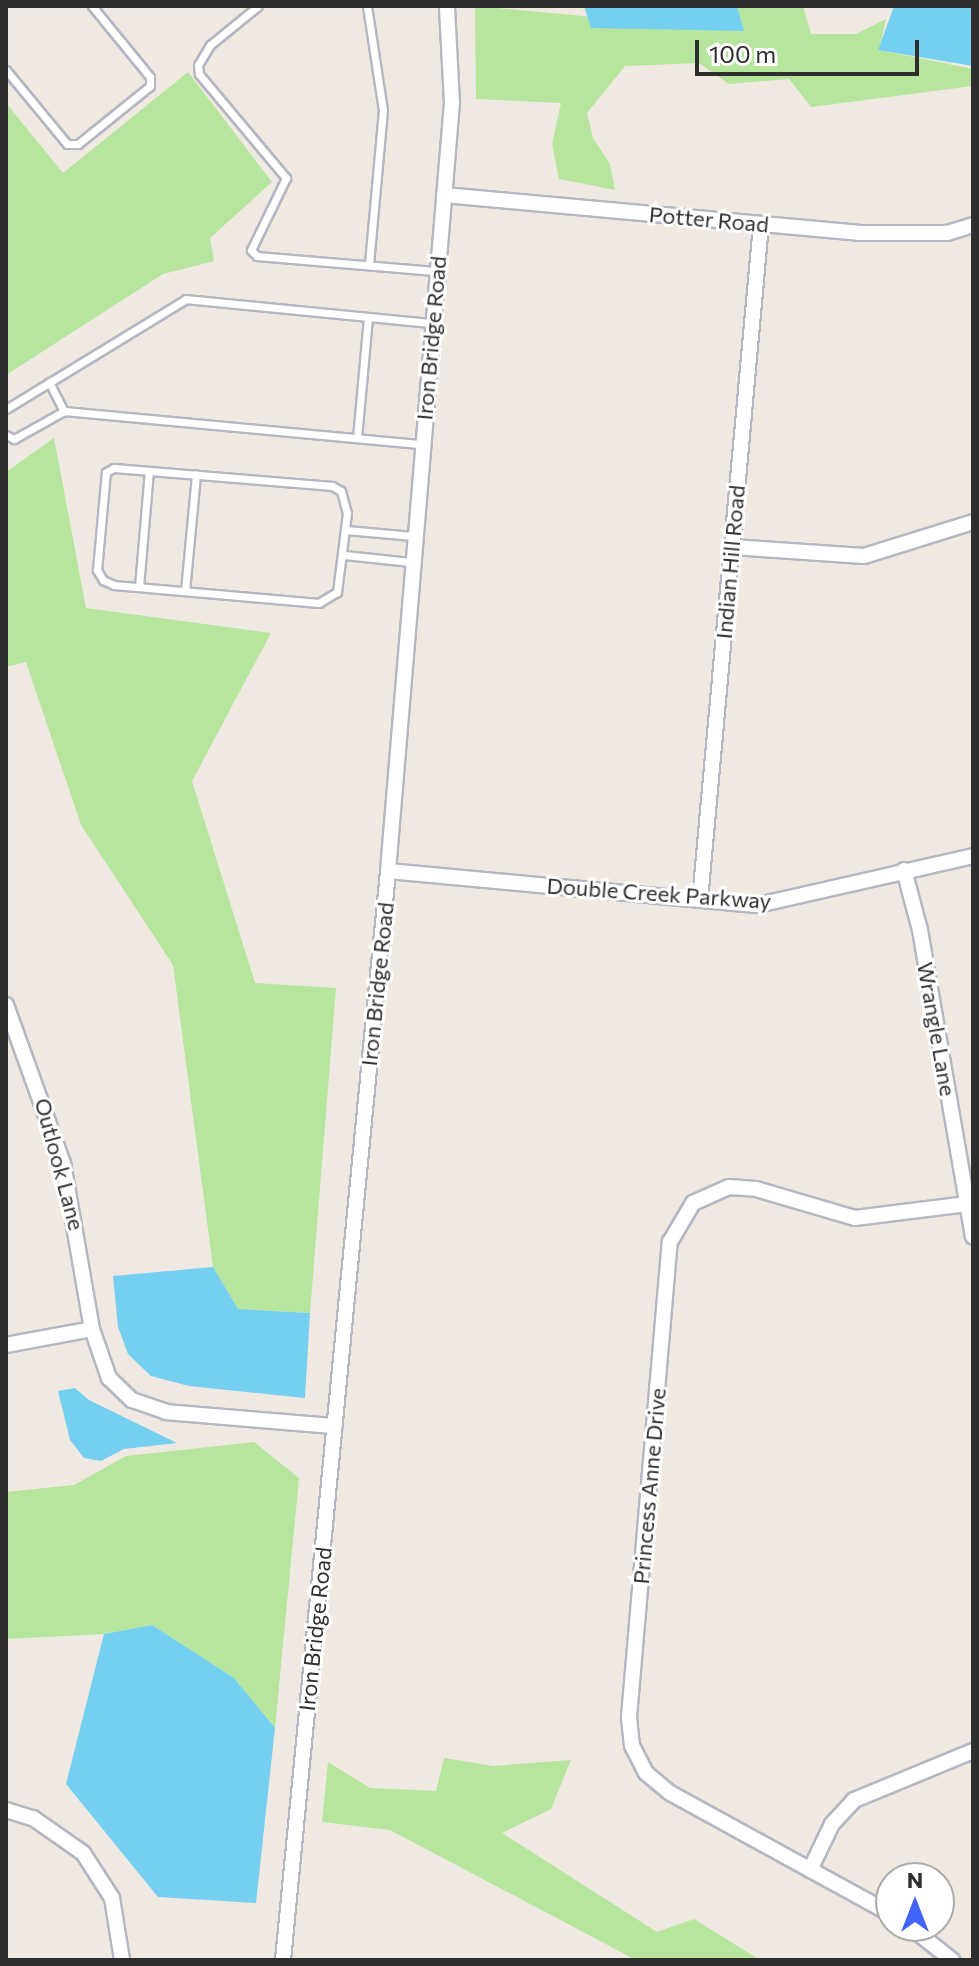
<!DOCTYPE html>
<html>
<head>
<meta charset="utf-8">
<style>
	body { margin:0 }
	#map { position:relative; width:979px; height:1966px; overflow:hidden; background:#efe9e1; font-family:Commissioner,sans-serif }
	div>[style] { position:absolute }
	.green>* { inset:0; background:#b6e59e }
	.water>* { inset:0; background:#75cff0 }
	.roads { filter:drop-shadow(2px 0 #b4b7c1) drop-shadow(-2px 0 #b4b7c1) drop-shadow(0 2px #b4b7c1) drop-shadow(0 -2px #b4b7c1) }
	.service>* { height:7px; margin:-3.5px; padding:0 3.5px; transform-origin:3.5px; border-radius:3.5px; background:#fff }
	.minor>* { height:14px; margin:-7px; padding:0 7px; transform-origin:7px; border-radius:7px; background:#fff }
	span { translate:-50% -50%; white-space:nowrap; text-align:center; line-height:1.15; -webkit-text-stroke:6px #fff; paint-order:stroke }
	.street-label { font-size:22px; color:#2e2e2e }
	.frame { position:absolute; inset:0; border:8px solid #2e2e2e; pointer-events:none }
	.north { position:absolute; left:875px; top:1862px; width:80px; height:80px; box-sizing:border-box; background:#fff; border:2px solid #ababab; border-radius:50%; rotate:0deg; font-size:22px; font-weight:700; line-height:32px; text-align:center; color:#2e2e2e }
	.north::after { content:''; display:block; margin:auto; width:28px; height:36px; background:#4264fb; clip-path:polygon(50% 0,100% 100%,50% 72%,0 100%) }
	.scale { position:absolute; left:695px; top:40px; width:224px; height:36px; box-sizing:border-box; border:4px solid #2e2e2e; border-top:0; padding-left:10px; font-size:24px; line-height:28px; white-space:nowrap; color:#2e2e2e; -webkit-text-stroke:6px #fff; paint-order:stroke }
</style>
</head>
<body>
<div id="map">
	<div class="green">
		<i style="clip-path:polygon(475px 6px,743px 31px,737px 6px,803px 6px,811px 34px,856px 34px,886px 19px,879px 50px,973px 69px,973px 86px,811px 107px,789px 79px,729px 84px,699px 63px,625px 66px,587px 113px,593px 138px,610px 164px,615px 190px,559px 179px,552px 144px,561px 103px,476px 99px)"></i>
		<i style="clip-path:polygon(188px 72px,272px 182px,210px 238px,214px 261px,163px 274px,6px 375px,6px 103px,63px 173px)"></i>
		<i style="clip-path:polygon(54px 438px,86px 608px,271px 633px,192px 781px,255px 983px,336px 988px,310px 1313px,238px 1309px,213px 1267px,173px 965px,81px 825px,26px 662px,6px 667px,6px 472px)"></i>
		<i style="clip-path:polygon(254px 1442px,299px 1478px,275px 1728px,234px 1678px,152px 1625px,104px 1634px,6px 1639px,6px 1492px,74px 1485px,126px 1456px)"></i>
		<i style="clip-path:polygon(444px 1758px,493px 1766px,571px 1760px,551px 1809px,502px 1833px,657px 1932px,694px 1919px,760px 1960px,636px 1960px,390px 1830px,322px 1822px,328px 1762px,370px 1788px,436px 1791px)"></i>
	</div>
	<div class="water">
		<i style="clip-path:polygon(584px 6px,737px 6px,744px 31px,591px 28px)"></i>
		<i style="clip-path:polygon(894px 6px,973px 6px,973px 66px,878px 50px)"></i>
		<i style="clip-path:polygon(213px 1267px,238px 1309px,310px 1313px,305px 1398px,189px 1386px,151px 1376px,128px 1354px,118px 1327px,113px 1276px)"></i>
		<i style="clip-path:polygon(75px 1388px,89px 1400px,177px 1443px,124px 1449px,101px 1461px,84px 1458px,70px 1440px,58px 1391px)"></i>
		<i style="clip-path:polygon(152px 1625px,234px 1678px,275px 1728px,256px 1903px,158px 1897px,66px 1784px,104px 1634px)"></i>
	</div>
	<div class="roads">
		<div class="service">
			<i style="left:258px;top:6px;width:62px;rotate:140.9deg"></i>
			<i style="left:210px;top:45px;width:23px;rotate:121deg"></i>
			<i style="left:198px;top:65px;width:9px;rotate:84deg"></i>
			<i style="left:199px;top:74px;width:136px;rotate:50.1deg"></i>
			<i style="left:286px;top:178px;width:80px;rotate:115.9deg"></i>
			<i style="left:251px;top:250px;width:8px;rotate:45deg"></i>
			<i style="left:257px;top:256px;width:181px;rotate:4.8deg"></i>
			<i style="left:367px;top:6px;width:105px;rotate:81.3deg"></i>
			<i style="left:383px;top:110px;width:156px;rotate:95.2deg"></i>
			<i style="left:6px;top:70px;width:96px;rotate:50.5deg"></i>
			<i style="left:67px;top:144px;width:11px"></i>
			<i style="left:78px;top:144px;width:92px;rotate:-38.9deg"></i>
			<i style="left:150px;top:86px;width:9px;rotate:-90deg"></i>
			<i style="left:150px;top:77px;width:92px;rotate:-129.2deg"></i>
			<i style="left:49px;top:382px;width:33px;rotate:63deg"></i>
			<i style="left:6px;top:409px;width:211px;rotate:-31.4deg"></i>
			<i style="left:186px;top:299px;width:247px;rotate:5.6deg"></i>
			<i style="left:6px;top:435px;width:9px;rotate:27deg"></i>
			<i style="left:14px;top:439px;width:57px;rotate:-29.2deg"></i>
			<i style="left:64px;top:411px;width:359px;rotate:5.3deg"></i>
			<i style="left:357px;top:438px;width:121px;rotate:-84.8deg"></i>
			<i style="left:114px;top:468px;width:219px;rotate:4.7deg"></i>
			<i style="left:332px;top:486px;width:10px;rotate:29deg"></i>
			<i style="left:341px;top:491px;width:23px;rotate:75deg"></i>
			<i style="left:347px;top:513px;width:80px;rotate:97.2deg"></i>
			<i style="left:337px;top:592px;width:21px;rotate:149deg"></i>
			<i style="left:319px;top:603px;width:206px;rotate:-175deg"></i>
			<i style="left:114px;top:585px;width:12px;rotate:-156deg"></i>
			<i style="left:103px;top:580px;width:12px;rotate:-121deg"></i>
			<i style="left:97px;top:570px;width:98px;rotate:-84.8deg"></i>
			<i style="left:106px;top:472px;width:9px;rotate:-27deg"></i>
			<i style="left:346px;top:530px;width:67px;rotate:5.1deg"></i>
			<i style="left:344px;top:555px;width:67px;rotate:6deg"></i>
			<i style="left:139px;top:587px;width:116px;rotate:-85.1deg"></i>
			<i style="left:185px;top:591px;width:117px;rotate:-84.6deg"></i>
		</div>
		<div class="minor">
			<i style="left:444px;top:195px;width:416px;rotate:5.2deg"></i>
			<i style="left:858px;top:233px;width:89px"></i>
			<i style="left:947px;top:233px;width:27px;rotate:-17deg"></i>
			<i style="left:732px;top:547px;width:132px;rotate:3.9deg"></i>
			<i style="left:864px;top:556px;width:114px;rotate:-17.3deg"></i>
			<i style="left:904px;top:870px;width:62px;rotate:75.1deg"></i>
			<i style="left:920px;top:930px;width:311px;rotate:80.2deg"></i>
			<i style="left:388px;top:871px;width:372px;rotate:5.3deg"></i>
			<i style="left:758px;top:905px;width:221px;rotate:-12.8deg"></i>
			<i style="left:700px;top:900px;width:679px;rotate:-84.84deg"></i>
			<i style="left:6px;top:1005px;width:168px;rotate:70.2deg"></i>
			<i style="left:63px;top:1163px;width:169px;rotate:80.1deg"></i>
			<i style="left:92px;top:1329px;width:52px;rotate:70.9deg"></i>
			<i style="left:109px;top:1378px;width:32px;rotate:44deg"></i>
			<i style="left:132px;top:1400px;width:36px;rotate:19deg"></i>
			<i style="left:166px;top:1412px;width:169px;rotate:4.8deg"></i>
			<i style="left:6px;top:1345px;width:87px;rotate:-10.5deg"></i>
			<i style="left:6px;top:1810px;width:28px;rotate:17deg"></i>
			<i style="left:33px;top:1818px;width:61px;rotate:35deg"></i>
			<i style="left:83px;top:1853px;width:54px;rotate:57.2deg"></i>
			<i style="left:112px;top:1898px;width:63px;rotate:80.8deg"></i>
			<i style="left:810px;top:1870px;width:51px;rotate:-64.4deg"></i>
			<i style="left:832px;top:1824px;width:33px;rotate:-47deg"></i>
			<i style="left:854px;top:1800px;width:129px;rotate:-22.4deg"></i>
			<i style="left:891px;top:1914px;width:252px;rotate:-151.3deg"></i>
			<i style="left:670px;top:1793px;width:31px;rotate:-140deg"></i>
			<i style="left:646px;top:1773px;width:30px;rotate:-117deg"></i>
			<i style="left:632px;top:1746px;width:29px;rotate:-96deg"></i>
			<i style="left:629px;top:1717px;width:477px;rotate:-85.1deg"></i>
			<i style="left:670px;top:1242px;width:45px;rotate:-59.5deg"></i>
			<i style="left:693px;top:1203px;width:39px;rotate:-24deg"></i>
			<i style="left:729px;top:1187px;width:27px;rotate:4deg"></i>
			<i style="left:756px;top:1189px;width:103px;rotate:16.3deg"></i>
			<i style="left:855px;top:1218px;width:113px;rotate:-7.1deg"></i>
			<i style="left:909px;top:1926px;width:55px;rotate:38.3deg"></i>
			<i style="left:283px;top:1960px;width:1094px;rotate:-84.49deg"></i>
			<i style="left:388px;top:871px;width:771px;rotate:-85.24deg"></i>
			<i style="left:452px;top:103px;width:97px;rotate:-93deg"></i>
		</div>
	</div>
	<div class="street-label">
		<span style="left:709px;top:219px;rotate:5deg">Potter Road</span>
		<span style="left:431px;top:338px;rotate:-85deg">Iron Bridge Road</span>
		<span style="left:730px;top:562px;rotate:-85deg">Indian Hill Road</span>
		<span style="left:659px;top:893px;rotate:4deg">Double Creek Parkway</span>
		<span style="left:377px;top:984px;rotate:-84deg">Iron Bridge Road</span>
		<span style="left:937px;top:1029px;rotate:80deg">Wrangle Lane</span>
		<span style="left:60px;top:1164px;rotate:75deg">Outlook Lane</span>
		<span style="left:649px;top:1486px;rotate:-85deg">Princess Anne Drive</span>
		<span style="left:315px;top:1629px;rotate:-84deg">Iron Bridge Road</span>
	</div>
	<div class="frame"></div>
	<div class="north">N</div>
	<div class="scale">100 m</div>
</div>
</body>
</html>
